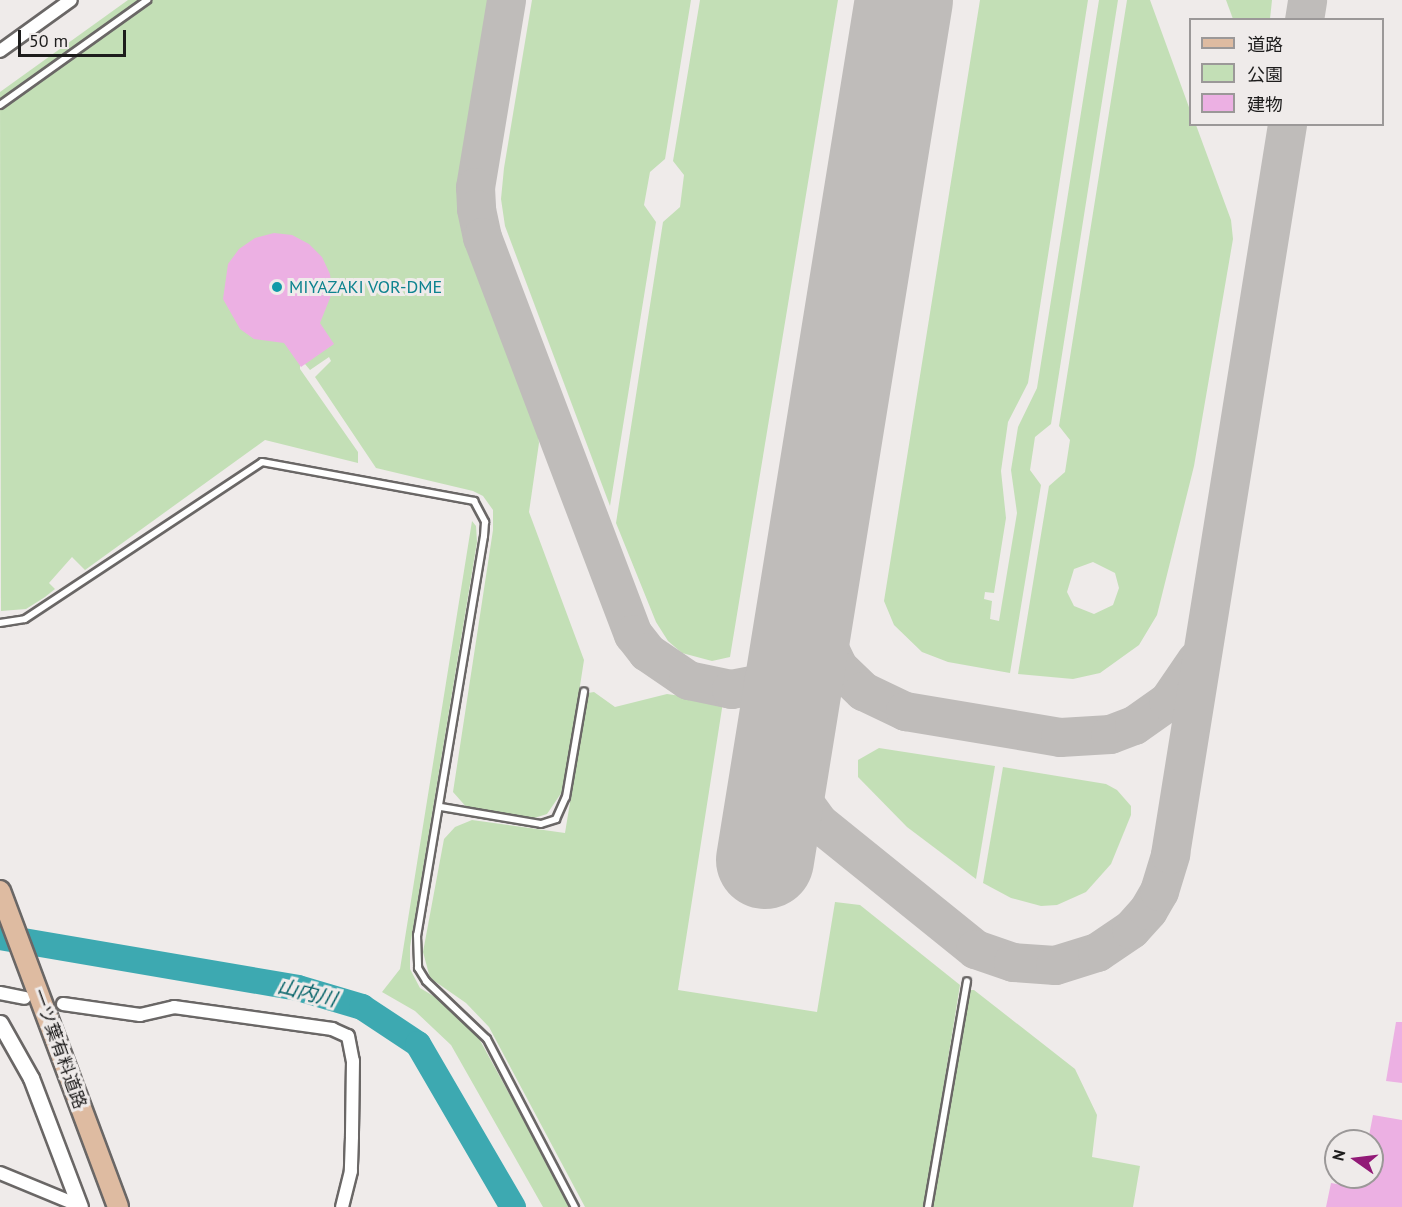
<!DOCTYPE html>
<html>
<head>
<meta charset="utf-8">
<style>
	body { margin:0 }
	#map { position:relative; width:1402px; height:1207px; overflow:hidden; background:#efebea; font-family:"PT Sans","Noto Sans JP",sans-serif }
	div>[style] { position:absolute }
	.green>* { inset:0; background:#c3dfb6 }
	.river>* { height:26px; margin:-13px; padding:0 13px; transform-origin:13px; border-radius:13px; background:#3da9b1 }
	.taxiway>* { height:39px; margin:-19.5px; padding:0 19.5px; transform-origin:19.5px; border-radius:19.5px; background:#bfbcba }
	.runway>* { height:98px; margin:-49px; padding:0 49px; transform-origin:49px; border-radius:49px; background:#bfbcba }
	.building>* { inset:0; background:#ecb0e3 }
	.roads { filter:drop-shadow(2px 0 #6a6766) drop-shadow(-2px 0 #6a6766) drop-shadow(0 2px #6a6766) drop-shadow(0 -2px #6a6766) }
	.service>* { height:6px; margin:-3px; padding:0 3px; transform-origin:3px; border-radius:3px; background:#fff }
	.minor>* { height:12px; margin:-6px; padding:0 6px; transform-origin:6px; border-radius:6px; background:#fff }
	.tertiary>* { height:15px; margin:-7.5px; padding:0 7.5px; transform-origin:7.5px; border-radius:7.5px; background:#fff }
	.primary>* { height:20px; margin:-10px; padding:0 10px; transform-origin:10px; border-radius:10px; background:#debba1 }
	.dots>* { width:16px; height:16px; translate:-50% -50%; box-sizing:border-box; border:3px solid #efebea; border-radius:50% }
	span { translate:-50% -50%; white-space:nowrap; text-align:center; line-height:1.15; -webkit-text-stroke:6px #efebea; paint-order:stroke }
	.culture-label { font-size:18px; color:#0d838f }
	.left { translate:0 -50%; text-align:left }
	.street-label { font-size:18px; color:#1d1c1c }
	.water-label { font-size:20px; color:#006066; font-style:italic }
	.legend { position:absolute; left:1189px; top:18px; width:195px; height:108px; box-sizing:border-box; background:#efebea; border:2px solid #9b9898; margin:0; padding:8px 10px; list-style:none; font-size:18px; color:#1d1c1c }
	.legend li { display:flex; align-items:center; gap:12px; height:30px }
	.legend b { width:30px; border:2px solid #9b9898 }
	.north { position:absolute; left:1324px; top:1129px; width:60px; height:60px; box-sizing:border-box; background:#efebea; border:2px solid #9b9898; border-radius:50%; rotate:284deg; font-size:16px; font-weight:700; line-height:24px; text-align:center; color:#1d1c1c }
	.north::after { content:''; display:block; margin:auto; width:21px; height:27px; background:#921a77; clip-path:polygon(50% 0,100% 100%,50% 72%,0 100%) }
	.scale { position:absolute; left:18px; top:30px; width:108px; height:27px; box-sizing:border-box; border:3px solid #1d1c1c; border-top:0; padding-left:8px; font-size:18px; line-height:21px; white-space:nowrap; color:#1d1c1c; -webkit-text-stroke:4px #efebea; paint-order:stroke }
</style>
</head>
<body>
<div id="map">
	<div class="green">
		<i style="clip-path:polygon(128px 0,492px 0,464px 169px,462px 210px,471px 247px,537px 425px,539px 443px,529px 512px,584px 660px,564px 789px,547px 814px,528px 820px,469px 810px,453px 792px,493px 530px,493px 510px,483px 496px,473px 491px,376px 468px,315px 377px,331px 361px,329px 357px,310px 370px,305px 364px,300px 364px,300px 369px,358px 452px,358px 463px,265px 440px,85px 570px,72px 557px,49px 583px,55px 589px,45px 597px,26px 609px,1px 611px,0 92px)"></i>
		<i style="clip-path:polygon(532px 0,691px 0,665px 159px,650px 172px,644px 205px,656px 222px,610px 506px,505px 226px,501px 199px,504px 168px)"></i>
		<i style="clip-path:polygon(700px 0,838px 0,730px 657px,712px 661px,682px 653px,668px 641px,656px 622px,616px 523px,663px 222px,680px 207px,684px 175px,673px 161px)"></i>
		<i style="clip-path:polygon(980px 0,1088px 0,1028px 383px,1008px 422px,1001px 471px,1006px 518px,994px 593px,985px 592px,984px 599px,992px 601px,990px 619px,999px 621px,1017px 513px,1011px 470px,1018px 427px,1037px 388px,1099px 0,1118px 0,1051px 424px,1035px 437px,1030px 470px,1041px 485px,1010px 673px,948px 662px,922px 652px,894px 625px,884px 601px)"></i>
		<i style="clip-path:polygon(evenodd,1127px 0,1150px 0,1190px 110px,1190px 124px,1196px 125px,1231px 220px,1233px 239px,1194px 466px,1157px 615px,1139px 645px,1100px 673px,1073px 679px,1018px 674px,1049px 486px,1065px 472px,1070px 440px,1059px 426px,1127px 0,1093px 562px,1115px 573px,1119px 588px,1113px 605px,1094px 614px,1074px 606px,1067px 592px,1074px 569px,1093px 562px)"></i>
		<i style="clip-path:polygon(1226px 0,1272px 0,1270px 19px,1233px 19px)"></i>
		<i style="clip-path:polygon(472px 521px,476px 526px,477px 542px,410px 947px,410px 969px,420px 988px,447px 1004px,476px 1033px,571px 1207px,543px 1207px,451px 1045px,415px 1011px,382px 992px,400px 969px)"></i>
		<i style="clip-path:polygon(594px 692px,615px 707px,667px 694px,723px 702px,678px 990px,817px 1012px,835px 902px,860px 905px,960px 985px,924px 1207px,585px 1207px,489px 1027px,466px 1003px,430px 978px,423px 952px,444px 839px,455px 827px,472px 820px,565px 833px,588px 693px)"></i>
		<i style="clip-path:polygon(879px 748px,995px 766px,976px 879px,907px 827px,858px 777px,858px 760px)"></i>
		<i style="clip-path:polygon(1003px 767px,1106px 784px,1117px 790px,1131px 806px,1131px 815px,1111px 864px,1086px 892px,1057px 905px,1041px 906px,1011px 898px,983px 883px)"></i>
		<i style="clip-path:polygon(969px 990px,974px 990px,1075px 1069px,1097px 1115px,1092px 1157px,1140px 1166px,1133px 1207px,933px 1207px)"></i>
	</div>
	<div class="river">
		<i style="left:0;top:937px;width:302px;rotate:9.7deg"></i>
		<i style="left:298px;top:988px;width:67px;rotate:16.5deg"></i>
		<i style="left:362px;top:1007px;width:67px;rotate:33.5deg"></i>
		<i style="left:418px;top:1044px;width:189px;rotate:59.8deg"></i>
	</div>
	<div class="taxiway">
		<i style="left:506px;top:0;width:190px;rotate:99.4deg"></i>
		<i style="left:475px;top:187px;width:22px;rotate:87deg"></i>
		<i style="left:476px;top:209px;width:29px;rotate:78deg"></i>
		<i style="left:482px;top:237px;width:425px;rotate:69.2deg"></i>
		<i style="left:633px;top:634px;width:23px;rotate:52deg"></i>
		<i style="left:647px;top:652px;width:50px;rotate:34.3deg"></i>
		<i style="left:688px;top:680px;width:44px;rotate:11.8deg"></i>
		<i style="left:731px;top:689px;width:32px;rotate:-11deg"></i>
		<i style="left:762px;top:683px;width:15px;rotate:-32deg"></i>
		<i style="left:775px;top:675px;width:48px;rotate:-56deg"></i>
		<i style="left:1304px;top:20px;width:20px;rotate:-81deg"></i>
		<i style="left:810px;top:575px;width:44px;rotate:83.5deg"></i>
		<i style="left:815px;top:619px;width:53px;rotate:64.4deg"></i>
		<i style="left:838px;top:667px;width:35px;rotate:44deg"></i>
		<i style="left:863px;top:691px;width:47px;rotate:25.5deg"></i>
		<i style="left:905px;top:711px;width:157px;rotate:9.5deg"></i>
		<i style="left:1060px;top:737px;width:50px;rotate:-3.4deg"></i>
		<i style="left:1110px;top:734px;width:26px;rotate:-21deg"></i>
		<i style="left:1134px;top:725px;width:42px;rotate:-35.2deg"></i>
		<i style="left:1168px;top:701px;width:50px;rotate:-55.7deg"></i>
		<i style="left:786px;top:734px;width:65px;rotate:77.5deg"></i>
		<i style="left:800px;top:797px;width:32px;rotate:54deg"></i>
		<i style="left:819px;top:823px;width:201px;rotate:38.9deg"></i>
		<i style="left:975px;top:949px;width:40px;rotate:18.9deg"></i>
		<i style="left:1013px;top:962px;width:42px;rotate:4.1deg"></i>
		<i style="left:1055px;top:965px;width:44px;rotate:-17.2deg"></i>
		<i style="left:1097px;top:952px;width:41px;rotate:-34.1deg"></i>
		<i style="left:1131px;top:929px;width:25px;rotate:-48deg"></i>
		<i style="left:1148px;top:910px;width:22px;rotate:-60deg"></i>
		<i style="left:1159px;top:891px;width:39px;rotate:-73deg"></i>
		<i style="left:1170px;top:854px;width:739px;rotate:-80.89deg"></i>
	</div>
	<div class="runway">
		<i style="left:765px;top:860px;width:871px;rotate:-80.82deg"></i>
	</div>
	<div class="building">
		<i style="clip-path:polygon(274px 233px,292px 235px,309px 244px,322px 257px,330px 274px,332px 293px,320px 323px,334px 344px,301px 367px,284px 343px,254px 339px,240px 329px,223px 299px,228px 264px,239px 249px,255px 238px)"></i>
		<i style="clip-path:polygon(1396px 1022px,1402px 1022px,1402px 1083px,1386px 1081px)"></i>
		<i style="clip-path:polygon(1373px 1115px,1402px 1120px,1402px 1207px,1326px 1207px,1331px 1183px,1355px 1187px,1357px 1177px,1372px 1177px,1372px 1141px,1368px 1141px)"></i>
	</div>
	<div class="roads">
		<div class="service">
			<i style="left:0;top:105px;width:181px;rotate:-35.5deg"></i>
			<i style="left:0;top:623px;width:25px;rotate:-9deg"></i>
			<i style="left:25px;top:619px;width:284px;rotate:-33.5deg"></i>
			<i style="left:262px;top:462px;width:216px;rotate:10.4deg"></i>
			<i style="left:474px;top:501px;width:24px;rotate:62deg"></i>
			<i style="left:485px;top:522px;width:14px;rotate:94deg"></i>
			<i style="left:484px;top:536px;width:405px;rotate:99.5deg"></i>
			<i style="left:417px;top:935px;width:33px;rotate:88deg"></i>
			<i style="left:418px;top:968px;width:15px;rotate:58deg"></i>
			<i style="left:426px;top:981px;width:84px;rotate:43.6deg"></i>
			<i style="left:487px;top:1039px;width:190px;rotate:62.4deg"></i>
			<i style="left:441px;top:807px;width:101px;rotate:9.6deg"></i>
			<i style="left:541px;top:824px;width:16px;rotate:-18deg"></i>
			<i style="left:556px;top:819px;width:24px;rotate:-66deg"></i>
			<i style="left:566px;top:797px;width:107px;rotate:-80.3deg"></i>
			<i style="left:928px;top:1207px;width:229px;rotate:-80.2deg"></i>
		</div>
		<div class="minor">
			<i style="left:0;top:51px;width:87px;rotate:-35.7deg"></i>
			<i style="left:0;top:993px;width:25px;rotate:11deg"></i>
			<i style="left:63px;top:1004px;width:78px;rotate:8.1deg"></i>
			<i style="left:140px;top:1015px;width:35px;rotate:-13deg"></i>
			<i style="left:174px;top:1007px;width:160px;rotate:7.9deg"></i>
			<i style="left:332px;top:1029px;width:17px;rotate:24deg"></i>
			<i style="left:348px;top:1036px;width:25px;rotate:79deg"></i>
			<i style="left:353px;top:1061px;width:76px;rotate:90.8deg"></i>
			<i style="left:352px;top:1137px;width:34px;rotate:92deg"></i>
			<i style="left:351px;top:1171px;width:37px;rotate:104deg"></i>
			<i style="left:0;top:1173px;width:87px;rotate:22.4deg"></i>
		</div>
		<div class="tertiary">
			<i style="left:0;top:1023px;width:63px;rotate:60.6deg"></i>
			<i style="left:31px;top:1078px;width:138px;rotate:69.2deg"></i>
		</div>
		<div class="primary">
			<i style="left:0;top:891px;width:337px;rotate:69.5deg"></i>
		</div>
	</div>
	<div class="dots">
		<i style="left:277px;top:287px;background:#0f9aa8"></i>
	</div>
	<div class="culture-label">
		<span class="left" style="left:289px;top:287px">MIYAZAKI VOR-DME</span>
	</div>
	<div class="street-label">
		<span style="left:59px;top:1049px;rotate:70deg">一ツ葉有料道路</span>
	</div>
	<div class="water-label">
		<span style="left:307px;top:993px;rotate:14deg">山内川</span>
	</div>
	<ul class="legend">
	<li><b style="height:8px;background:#debba1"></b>道路</li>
	<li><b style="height:16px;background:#c3dfb6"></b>公園</li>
	<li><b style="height:16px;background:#ecb0e3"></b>建物</li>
	</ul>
	<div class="north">N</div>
	<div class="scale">50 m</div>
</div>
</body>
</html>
